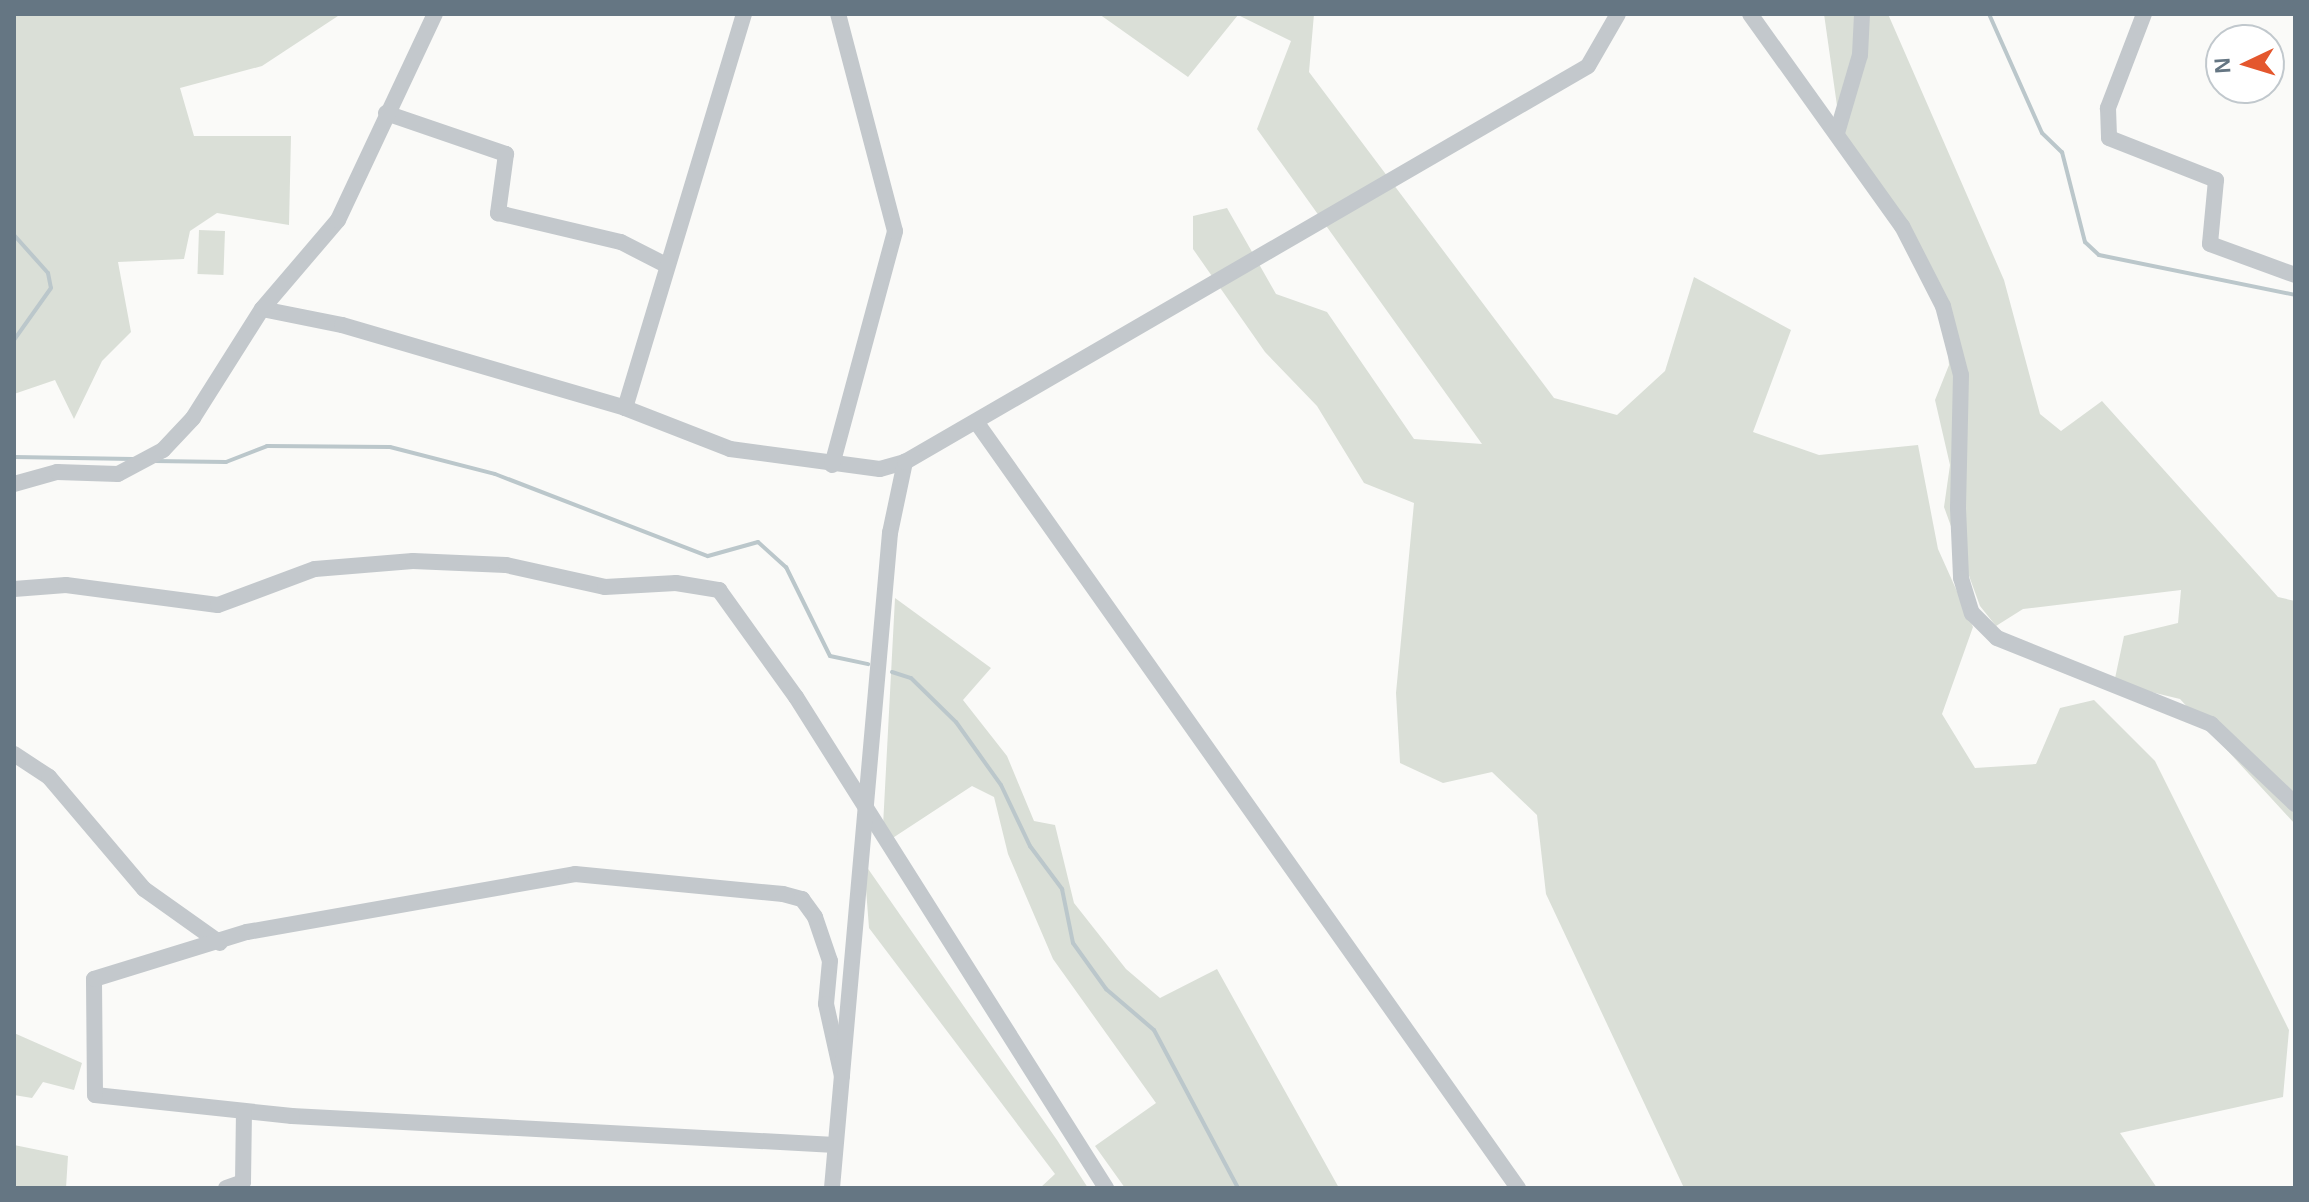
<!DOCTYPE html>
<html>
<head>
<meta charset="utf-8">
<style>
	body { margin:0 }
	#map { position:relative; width:2309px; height:1202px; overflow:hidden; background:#fafaf8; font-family:Helvetica,sans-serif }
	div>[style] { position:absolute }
	.green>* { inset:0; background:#dadfd7; transform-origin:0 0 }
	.stream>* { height:4px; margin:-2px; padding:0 2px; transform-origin:2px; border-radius:2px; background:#bbc7cb }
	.minor>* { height:16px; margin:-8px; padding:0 8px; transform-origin:8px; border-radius:8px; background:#c3c8cc }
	span { translate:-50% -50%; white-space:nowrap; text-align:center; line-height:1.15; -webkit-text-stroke:8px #fff; paint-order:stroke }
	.frame { position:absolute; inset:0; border:16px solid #657683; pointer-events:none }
	.north { position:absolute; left:2205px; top:24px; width:80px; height:80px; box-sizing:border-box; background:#fff; border:2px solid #c1c8cd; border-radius:50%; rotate:266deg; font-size:22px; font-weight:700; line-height:32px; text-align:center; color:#657683 }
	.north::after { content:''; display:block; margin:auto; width:28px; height:36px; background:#e4572e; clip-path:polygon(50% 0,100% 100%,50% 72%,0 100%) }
</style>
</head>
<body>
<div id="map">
	<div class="green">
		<i style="clip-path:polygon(14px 14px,341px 14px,262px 66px,180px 88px,194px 136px,291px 136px,289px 225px,217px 213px,190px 231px,184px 259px,118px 262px,131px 332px,102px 361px,74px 419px,55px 380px,14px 394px)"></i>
		<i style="clip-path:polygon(1099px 14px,1314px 14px,1309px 72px,1554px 398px,1617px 415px,1665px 371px,1694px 277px,1791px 330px,1753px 432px,1819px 455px,1918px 445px,1938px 549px,1973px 627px,1942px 714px,1975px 768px,2036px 764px,2060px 708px,2094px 700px,2155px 761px,2289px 1030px,2283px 1097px,2120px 1133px,2157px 1188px,1684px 1188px,1546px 894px,1537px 815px,1492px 772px,1443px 783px,1400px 763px,1396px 693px,1414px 503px,1364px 483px,1317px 406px,1265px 352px,1193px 249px,1193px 216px,1227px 208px,1276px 294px,1327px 312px,1414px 439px,1482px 444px,1257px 129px,1291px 41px,1238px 15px,1188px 77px)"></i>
		<i style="clip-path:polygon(1824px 14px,1888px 14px,2004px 280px,2040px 414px,2061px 431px,2102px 401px,2278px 597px,2295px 601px,2295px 824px,2180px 699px,2114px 683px,2124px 636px,2178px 623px,2181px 590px,2023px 609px,1996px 626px,1980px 606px,1944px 507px,1950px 465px,1935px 400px,1949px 365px,1943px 300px,1841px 134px)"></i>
		<i style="left:199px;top:230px;width:26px;height:44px;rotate:2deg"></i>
		<i style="clip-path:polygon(895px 598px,991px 668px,963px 700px,1007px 756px,1034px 821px,1055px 825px,1074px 903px,1126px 969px,1160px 998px,1217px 969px,1339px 1188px,1125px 1188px,1095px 1146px,1156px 1103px,1053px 959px,1008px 854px,994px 797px,972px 786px,882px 845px)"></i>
		<i style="clip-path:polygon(864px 863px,1057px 1140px,1088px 1188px,1040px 1188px,1055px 1174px,869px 928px)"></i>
		<i style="clip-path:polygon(14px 1033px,82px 1063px,74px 1090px,43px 1082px,32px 1098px,14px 1095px)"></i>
		<i style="clip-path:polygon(14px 1145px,68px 1156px,66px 1188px,14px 1188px)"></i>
	</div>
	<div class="stream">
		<i style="left:1989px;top:14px;width:130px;rotate:66deg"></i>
		<i style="left:2042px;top:133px;width:28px;rotate:44deg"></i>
		<i style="left:2062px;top:152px;width:93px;rotate:75.7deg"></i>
		<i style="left:2085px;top:242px;width:19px;rotate:43deg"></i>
		<i style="left:2099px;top:255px;width:200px;rotate:11.5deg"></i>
		<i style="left:14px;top:235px;width:51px;rotate:48.2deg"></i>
		<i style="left:48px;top:273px;width:15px;rotate:79deg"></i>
		<i style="left:51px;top:288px;width:64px;rotate:125.4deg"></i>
		<i style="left:14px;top:457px;width:119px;rotate:1deg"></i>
		<i style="left:154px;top:461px;width:72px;rotate:0.8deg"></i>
		<i style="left:226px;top:462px;width:44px;rotate:-21.3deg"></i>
		<i style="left:267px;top:446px;width:123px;rotate:0.5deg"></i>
		<i style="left:390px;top:447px;width:108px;rotate:14.4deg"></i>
		<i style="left:495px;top:474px;width:228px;rotate:21.1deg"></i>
		<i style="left:708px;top:556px;width:52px;rotate:-15.6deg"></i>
		<i style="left:758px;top:542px;width:38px;rotate:42deg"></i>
		<i style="left:786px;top:567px;width:99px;rotate:63.7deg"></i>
		<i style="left:830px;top:656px;width:39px;rotate:12deg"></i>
		<i style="left:892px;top:672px;width:20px;rotate:18deg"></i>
		<i style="left:911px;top:678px;width:63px;rotate:44.4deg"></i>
		<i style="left:956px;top:722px;width:77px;rotate:54.5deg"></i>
		<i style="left:1001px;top:785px;width:68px;rotate:64.6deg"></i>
		<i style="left:1030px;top:846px;width:54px;rotate:53.3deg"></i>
		<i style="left:1062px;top:889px;width:55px;rotate:78.5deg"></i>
		<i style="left:1073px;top:943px;width:57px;rotate:54.3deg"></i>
		<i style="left:1106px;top:989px;width:63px;rotate:40.5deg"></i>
		<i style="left:1154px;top:1030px;width:179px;rotate:62deg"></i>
	</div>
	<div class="minor">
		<i style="left:1750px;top:14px;width:261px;rotate:54.4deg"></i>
		<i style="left:1902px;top:226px;width:90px;rotate:62.9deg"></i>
		<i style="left:1943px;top:306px;width:71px;rotate:75.4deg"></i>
		<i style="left:1961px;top:375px;width:133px;rotate:91.3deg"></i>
		<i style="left:1958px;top:508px;width:70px;rotate:87.5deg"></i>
		<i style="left:1961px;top:578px;width:37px;rotate:73deg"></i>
		<i style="left:1972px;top:613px;width:35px;rotate:45deg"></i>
		<i style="left:1997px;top:638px;width:231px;rotate:21.9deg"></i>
		<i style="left:2211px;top:724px;width:116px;rotate:43.6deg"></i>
		<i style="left:2144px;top:14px;width:101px;rotate:111deg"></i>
		<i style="left:2108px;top:108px;width:30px;rotate:88deg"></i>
		<i style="left:2109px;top:138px;width:115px;rotate:21.4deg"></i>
		<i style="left:2216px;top:180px;width:64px;rotate:95.4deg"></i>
		<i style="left:2210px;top:244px;width:90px;rotate:20deg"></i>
		<i style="left:386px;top:113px;width:127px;rotate:18.9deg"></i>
		<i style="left:506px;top:154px;width:60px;rotate:97.7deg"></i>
		<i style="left:498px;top:213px;width:126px;rotate:13.3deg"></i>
		<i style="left:621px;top:242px;width:48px;rotate:27.1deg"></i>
		<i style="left:1837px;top:133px;width:81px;rotate:-73.6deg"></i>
		<i style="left:1860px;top:55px;width:41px;rotate:-87.2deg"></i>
		<i style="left:262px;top:309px;width:82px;rotate:11.3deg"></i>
		<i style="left:342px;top:325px;width:295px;rotate:16.3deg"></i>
		<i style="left:625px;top:408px;width:113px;rotate:21.3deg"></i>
		<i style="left:730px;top:449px;width:151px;rotate:7.6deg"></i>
		<i style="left:880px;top:469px;width:26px;rotate:-16deg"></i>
		<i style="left:625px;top:408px;width:412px;rotate:-73.2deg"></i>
		<i style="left:977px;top:423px;width:937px;rotate:54.73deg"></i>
		<i style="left:832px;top:465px;width:242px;rotate:-74.9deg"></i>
		<i style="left:895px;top:231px;width:224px;rotate:-104.7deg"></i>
		<i style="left:14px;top:484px;width:45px;rotate:-15.6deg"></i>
		<i style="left:57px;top:472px;width:61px;rotate:1.9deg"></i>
		<i style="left:118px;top:474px;width:51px;rotate:-28.1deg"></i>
		<i style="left:163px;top:450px;width:44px;rotate:-46.8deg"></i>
		<i style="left:193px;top:418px;width:129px;rotate:-57.7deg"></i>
		<i style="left:262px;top:309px;width:117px;rotate:-49.5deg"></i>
		<i style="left:338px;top:220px;width:228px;rotate:-64.8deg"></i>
		<i style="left:14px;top:589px;width:52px;rotate:-4.4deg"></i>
		<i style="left:66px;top:585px;width:153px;rotate:7.5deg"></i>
		<i style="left:218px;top:605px;width:103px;rotate:-20.4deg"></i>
		<i style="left:315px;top:569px;width:98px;rotate:-4.7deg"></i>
		<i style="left:413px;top:561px;width:93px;rotate:2.5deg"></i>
		<i style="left:506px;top:565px;width:101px;rotate:12.5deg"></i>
		<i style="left:605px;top:587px;width:71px;rotate:-3.2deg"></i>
		<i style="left:676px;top:583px;width:44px;rotate:9.2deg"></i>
		<i style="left:719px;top:590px;width:132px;rotate:54.3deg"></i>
		<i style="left:796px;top:697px;width:581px;rotate:57.73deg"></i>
		<i style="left:14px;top:754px;width:42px;rotate:33.3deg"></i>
		<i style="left:49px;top:777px;width:147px;rotate:49.7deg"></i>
		<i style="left:144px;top:889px;width:93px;rotate:35.4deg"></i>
		<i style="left:835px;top:1145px;width:544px;rotate:-176.94deg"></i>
		<i style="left:292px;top:1116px;width:198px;rotate:-173.9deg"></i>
		<i style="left:95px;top:1095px;width:116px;rotate:-90.5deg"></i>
		<i style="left:94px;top:979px;width:160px;rotate:-17.1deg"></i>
		<i style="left:247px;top:932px;width:333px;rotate:-10deg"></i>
		<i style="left:575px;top:874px;width:209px;rotate:5.5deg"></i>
		<i style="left:783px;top:894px;width:20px;rotate:15deg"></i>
		<i style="left:802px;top:899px;width:22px;rotate:54deg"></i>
		<i style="left:815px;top:917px;width:46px;rotate:71.2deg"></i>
		<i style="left:830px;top:961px;width:43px;rotate:95.3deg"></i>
		<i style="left:826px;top:1004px;width:74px;rotate:77.5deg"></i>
		<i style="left:226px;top:1188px;width:18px;rotate:-19deg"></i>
		<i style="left:243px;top:1182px;width:70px;rotate:-89.2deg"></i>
		<i style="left:832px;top:1188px;width:658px;rotate:-84.94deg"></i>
		<i style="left:890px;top:533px;width:73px;rotate:-78.1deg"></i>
		<i style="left:905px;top:462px;width:789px;rotate:-30.1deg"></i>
		<i style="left:1588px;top:66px;width:60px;rotate:-60deg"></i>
	</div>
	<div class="frame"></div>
	<div class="north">N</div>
</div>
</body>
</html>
